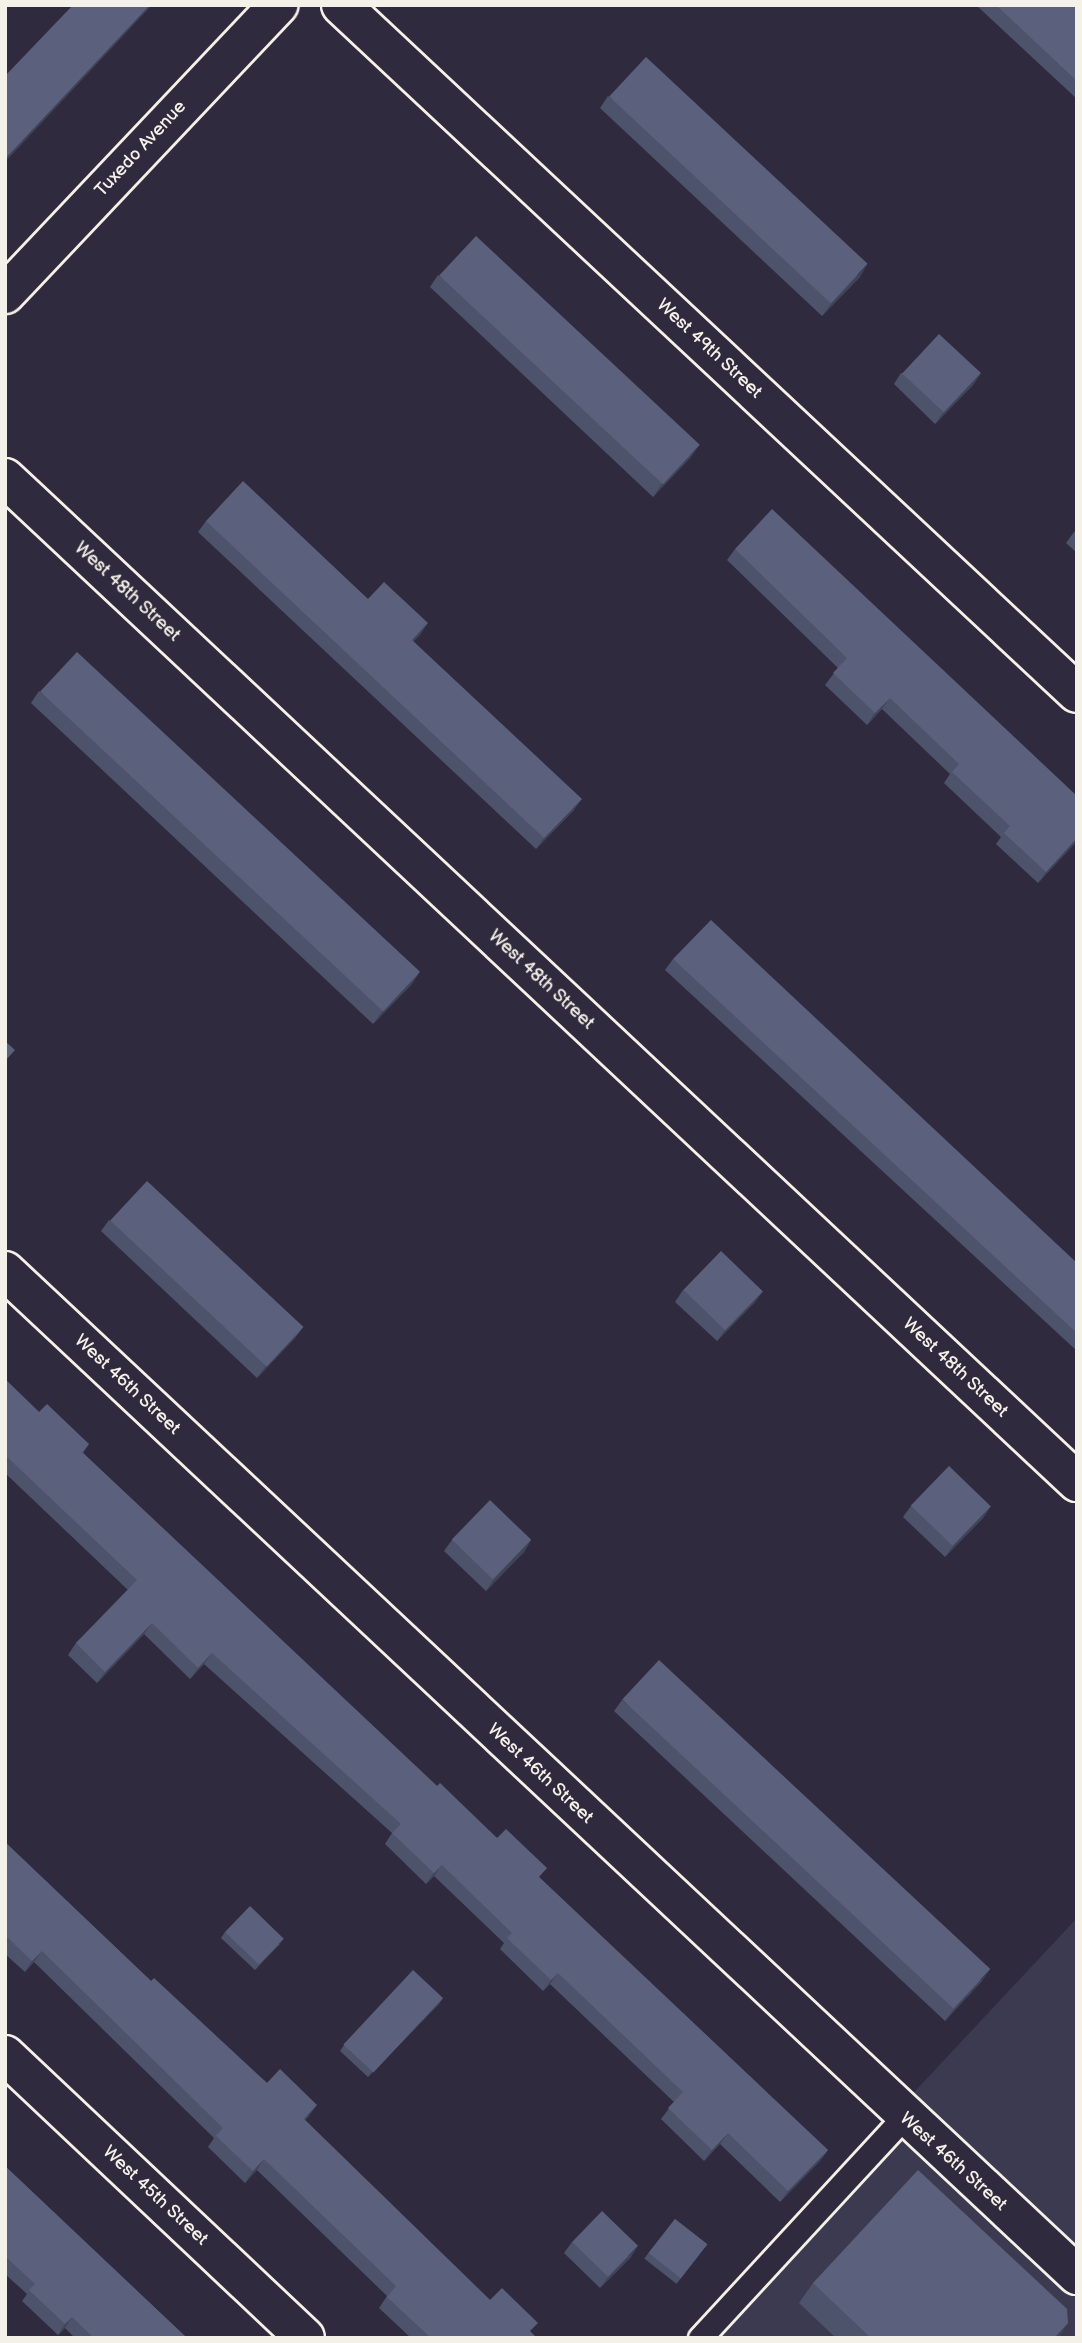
<!DOCTYPE html>
<html>
<head>
<meta charset="utf-8">
<style>
	body { margin:0 }
	#map { position:relative; width:1082px; height:2343px; overflow:hidden; background:#2f2a3d; font-family:"Balsamiq Sans",sans-serif }
	div>[style] { position:absolute }
	.built>* { inset:0; background:#3c3a50 }
	.roads { filter:drop-shadow(2px 0 #f4f1e8) drop-shadow(-2px 0 #f4f1e8) drop-shadow(0 2px #f4f1e8) drop-shadow(0 -2px #f4f1e8) }
	.lane>* { height:23px; margin:-11.5px; padding:0 11.5px; transform-origin:11.5px; border-radius:11.5px; background:#2f2a3d }
	.street>* { height:38px; margin:-19px; padding:0 19px; transform-origin:19px; border-radius:19px; background:#2f2a3d }
	.wall>* { inset:0; background:#4e536c; transform-origin:0 0 }
	.shaded-wall>* { inset:0; background:#404458 }
	.building>* { inset:0; background:#5b617d; transform-origin:0 0 }
	span { translate:-50% -50%; white-space:nowrap; text-align:center; line-height:1.15; -webkit-text-stroke:6px #2f2a3d; paint-order:stroke }
	.street-label { font-size:18px; color:#f4f1e8 }
	.frame { position:absolute; inset:0; border:7px solid #f4f1e8; pointer-events:none }
</style>
</head>
<body>
<div id="map">
	<div class="built">
		<i style="clip-path:polygon(1077px 1918px,1077px 2338px,684px 2338px)"></i>
	</div>
	<div class="roads">
		<div class="lane">
			<i style="left:700px;top:2338px;width:301px;rotate:-47.3deg"></i>
		</div>
		<div class="street">
			<i style="left:341px;top:5px;width:1007px;rotate:43.07deg"></i>
			<i style="left:5px;top:294px;width:398px;rotate:-46.6deg"></i>
			<i style="left:5px;top:478px;width:1469px;rotate:43.12deg"></i>
			<i style="left:5px;top:1271px;width:1469px;rotate:43.12deg"></i>
			<i style="left:5px;top:2055px;width:412px;rotate:43.3deg"></i>
		</div>
	</div>
	<div class="wall">
		<i style="clip-path:polygon(976px 5px,1077px 6px,1077px 99px)"></i>
		<i style="clip-path:polygon(608px 96px,860px 277px,822px 316px,600px 108px)"></i>
		<i style="clip-path:polygon(438px 275px,691px 457px,653px 497px,430px 287px)"></i>
		<i style="clip-path:polygon(901px 373px,981px 373px,973px 385px,935px 424px,894px 384px)"></i>
		<i style="clip-path:polygon(206px 521px,368px 599px,420px 635px,413px 641px,574px 810px,536px 849px,198px 532px)"></i>
		<i style="clip-path:polygon(1077px 528px,1077px 553px,1066px 543px)"></i>
		<i style="clip-path:polygon(735px 549px,1077px 796px,1077px 841px,1038px 883px,996px 844px,1001px 837px,944px 783px,950px 774px,882px 709px,867px 725px,825px 685px,838px 668px,727px 560px)"></i>
		<i style="clip-path:polygon(39px 691px,419px 973px,411px 985px,373px 1024px,31px 703px)"></i>
		<i style="clip-path:polygon(673px 959px,1077px 1263px,1077px 1351px,665px 970px)"></i>
		<i style="clip-path:polygon(109px 1220px,303px 1327px,295px 1338px,257px 1378px,101px 1231px)"></i>
		<i style="clip-path:polygon(683px 1290px,763px 1291px,755px 1302px,717px 1341px,675px 1302px)"></i>
		<i style="clip-path:polygon(5px 1379px,39px 1412px,89px 1444px,83px 1453px,437px 1786px,497px 1838px,540px 1878px,828px 2150px,820px 2161px,780px 2202px,720px 2144px,704px 2161px,661px 2119px,674px 2102px,550px 1984px,543px 1991px,500px 1949px,504px 1943px,434px 1876px,426px 1884px,385px 1844px,392px 1833px,204px 1664px,190px 1679px,144px 1634px,97px 1683px,68px 1655px,76px 1643px,128px 1590px,5px 1473px)"></i>
		<i style="clip-path:polygon(911px 1506px,991px 1506px,983px 1518px,945px 1557px,903px 1517px)"></i>
		<i style="clip-path:polygon(452px 1540px,531px 1540px,524px 1552px,486px 1591px,444px 1551px)"></i>
		<i style="clip-path:polygon(622px 1700px,982px 1981px,945px 2021px,614px 1711px)"></i>
		<i style="clip-path:polygon(5px 1842px,151px 1981px,267px 2083px,309px 2116px,305px 2120px,490px 2300px,537px 2338px,411px 2338px,379px 2308px,387px 2296px,257px 2170px,245px 2183px,208px 2147px,214px 2138px,34px 1962px,25px 1972px,5px 1954px)"></i>
		<i style="clip-path:polygon(225px 1932px,280px 1944px,255px 1970px,221px 1938px)"></i>
		<i style="clip-path:polygon(443px 1998px,439px 2004px,368px 2077px,340px 2051px,344px 2045px)"></i>
		<i style="clip-path:polygon(5px 2166px,187px 2338px,75px 2338px,65px 2328px,58px 2335px,22px 2301px,27px 2294px,5px 2274px)"></i>
		<i style="left:675px;top:2219px;width:41px;height:50px;rotate:38deg"></i>
		<i style="clip-path:polygon(572px 2242px,631px 2257px,600px 2288px,564px 2253px)"></i>
		<i style="clip-path:polygon(813px 2283px,1068px 2323px,1058px 2338px,836px 2338px,799px 2303px)"></i>
	</div>
	<div class="shaded-wall">
		<i style="clip-path:polygon(150px 5px,152px 5px,5px 162px,5px 159px)"></i>
		<i style="clip-path:polygon(867px 265px,860px 277px,822px 316px,830px 305px)"></i>
		<i style="clip-path:polygon(981px 373px,973px 385px,935px 424px,943px 413px)"></i>
		<i style="clip-path:polygon(699px 446px,691px 457px,653px 497px,661px 485px)"></i>
		<i style="clip-path:polygon(428px 623px,420px 635px,404px 651px,412px 640px)"></i>
		<i style="clip-path:polygon(890px 698px,882px 709px,867px 725px,875px 713px)"></i>
		<i style="clip-path:polygon(582px 799px,574px 810px,536px 849px,544px 838px)"></i>
		<i style="clip-path:polygon(1077px 838px,1077px 841px,1038px 883px,1046px 872px)"></i>
		<i style="clip-path:polygon(419px 973px,411px 985px,373px 1024px,381px 1013px)"></i>
		<i style="clip-path:polygon(763px 1291px,755px 1302px,717px 1341px,725px 1330px)"></i>
		<i style="clip-path:polygon(303px 1327px,295px 1338px,257px 1378px,265px 1367px)"></i>
		<i style="clip-path:polygon(991px 1506px,983px 1518px,945px 1557px,953px 1546px)"></i>
		<i style="clip-path:polygon(531px 1540px,524px 1552px,486px 1591px,493px 1580px)"></i>
		<i style="clip-path:polygon(152px 1623px,144px 1634px,97px 1683px,105px 1672px)"></i>
		<i style="clip-path:polygon(212px 1653px,204px 1664px,190px 1679px,198px 1668px)"></i>
		<i style="clip-path:polygon(442px 1865px,434px 1876px,426px 1884px,434px 1873px)"></i>
		<i style="clip-path:polygon(284px 1939px,280px 1944px,255px 1970px,259px 1965px)"></i>
		<i style="clip-path:polygon(42px 1951px,34px 1962px,25px 1972px,32px 1961px)"></i>
		<i style="clip-path:polygon(990px 1970px,982px 1981px,945px 2021px,953px 2010px)"></i>
		<i style="clip-path:polygon(558px 1973px,550px 1984px,543px 1991px,551px 1980px)"></i>
		<i style="clip-path:polygon(443px 1998px,439px 2004px,368px 2077px,372px 2072px)"></i>
		<i style="clip-path:polygon(317px 2105px,309px 2116px,296px 2130px,304px 2119px)"></i>
		<i style="clip-path:polygon(728px 2133px,720px 2144px,704px 2161px,712px 2150px)"></i>
		<i style="clip-path:polygon(828px 2150px,820px 2161px,780px 2202px,788px 2191px)"></i>
		<i style="clip-path:polygon(264px 2159px,257px 2170px,245px 2183px,253px 2171px)"></i>
		<i style="clip-path:polygon(638px 2246px,631px 2257px,600px 2288px,608px 2277px)"></i>
		<i style="clip-path:polygon(72px 2317px,65px 2328px,58px 2335px,65px 2324px)"></i>
		<i style="clip-path:polygon(1068px 2323px,1058px 2338px,1054px 2338px)"></i>
	</div>
	<div class="building">
		<i style="clip-path:polygon(73px 5px,150px 5px,5px 159px,5px 76px)"></i>
		<i style="clip-path:polygon(996px 5px,1077px 6px,1077px 81px)"></i>
		<i style="left:646px;top:57px;width:303px;height:54px;rotate:43deg"></i>
		<i style="left:476px;top:236px;width:306px;height:54px;rotate:43deg"></i>
		<i style="left:939px;top:334px;width:57px;height:54px;rotate:43deg"></i>
		<i style="clip-path:polygon(243px 481px,368px 599px,384px 582px,428px 623px,412px 640px,582px 799px,544px 838px,206px 521px)"></i>
		<i style="clip-path:polygon(772px 509px,1077px 796px,1077px 838px,1046px 872px,1004px 833px,1010px 826px,952px 772px,959px 764px,890px 698px,875px 713px,833px 673px,847px 658px,735px 549px)"></i>
		<i style="left:77px;top:652px;width:469px;height:54px;rotate:43deg"></i>
		<i style="clip-path:polygon(711px 920px,1077px 1263px,1077px 1333px,673px 959px)"></i>
		<i style="clip-path:polygon(5px 1041px,15px 1050px,5px 1061px)"></i>
		<i style="left:147px;top:1181px;width:214px;height:54px;rotate:43deg"></i>
		<i style="left:721px;top:1251px;width:58px;height:54px;rotate:44deg"></i>
		<i style="clip-path:polygon(5px 1379px,39px 1412px,47px 1404px,89px 1444px,82px 1452px,437px 1786px,440px 1783px,497px 1838px,506px 1829px,547px 1868px,539px 1877px,828px 2150px,788px 2191px,728px 2133px,712px 2150px,668px 2108px,683px 2092px,558px 1973px,551px 1980px,507px 1938px,512px 1933px,442px 1865px,434px 1873px,392px 1833px,401px 1824px,212px 1653px,198px 1668px,152px 1623px,105px 1672px,76px 1643px,137px 1580px,5px 1455px)"></i>
		<i style="left:949px;top:1466px;width:58px;height:55px;rotate:44deg"></i>
		<i style="left:490px;top:1500px;width:57px;height:55px;rotate:44deg"></i>
		<i style="left:659px;top:1660px;width:453px;height:54px;rotate:43deg"></i>
		<i style="clip-path:polygon(5px 1842px,151px 1981px,154px 1978px,267px 2083px,280px 2069px,317px 2105px,304px 2119px,490px 2300px,502px 2288px,538px 2323px,530px 2331px,537px 2338px,431px 2338px,387px 2297px,396px 2286px,264px 2159px,253px 2171px,216px 2136px,223px 2128px,42px 1951px,32px 1961px,5px 1935px)"></i>
		<i style="left:250px;top:1906px;width:47px;height:36px;rotate:44deg"></i>
		<i style="left:413px;top:1970px;width:41px;height:102px;rotate:43deg"></i>
		<i style="clip-path:polygon(5px 2166px,187px 2338px,94px 2338px,72px 2317px,65px 2324px,29px 2290px,35px 2284px,5px 2256px)"></i>
		<i style="clip-path:polygon(918px 2170px,1067px 2309px,1068px 2323px,1054px 2338px,871px 2338px,813px 2283px)"></i>
		<i style="left:602px;top:2211px;width:50px;height:43px;rotate:44deg"></i>
		<i style="left:675px;top:2219px;width:41px;height:43px;rotate:38deg"></i>
	</div>
	<div class="street-label">
		<span style="left:141px;top:149px;rotate:-47deg">Tuxedo Avenue</span>
		<span style="left:709px;top:349px;rotate:43deg">West 49th Street</span>
		<span style="left:127px;top:592px;rotate:43deg">West 48th Street</span>
		<span style="left:541px;top:980px;rotate:43deg">West 48th Street</span>
		<span style="left:955px;top:1368px;rotate:43deg">West 48th Street</span>
		<span style="left:127px;top:1385px;rotate:43deg">West 46th Street</span>
		<span style="left:540px;top:1774px;rotate:43deg">West 46th Street</span>
		<span style="left:953px;top:2162px;rotate:42deg">West 46th Street</span>
		<span style="left:155px;top:2196px;rotate:43deg">West 45th Street</span>
	</div>
	<div class="frame"></div>
</div>
</body>
</html>
